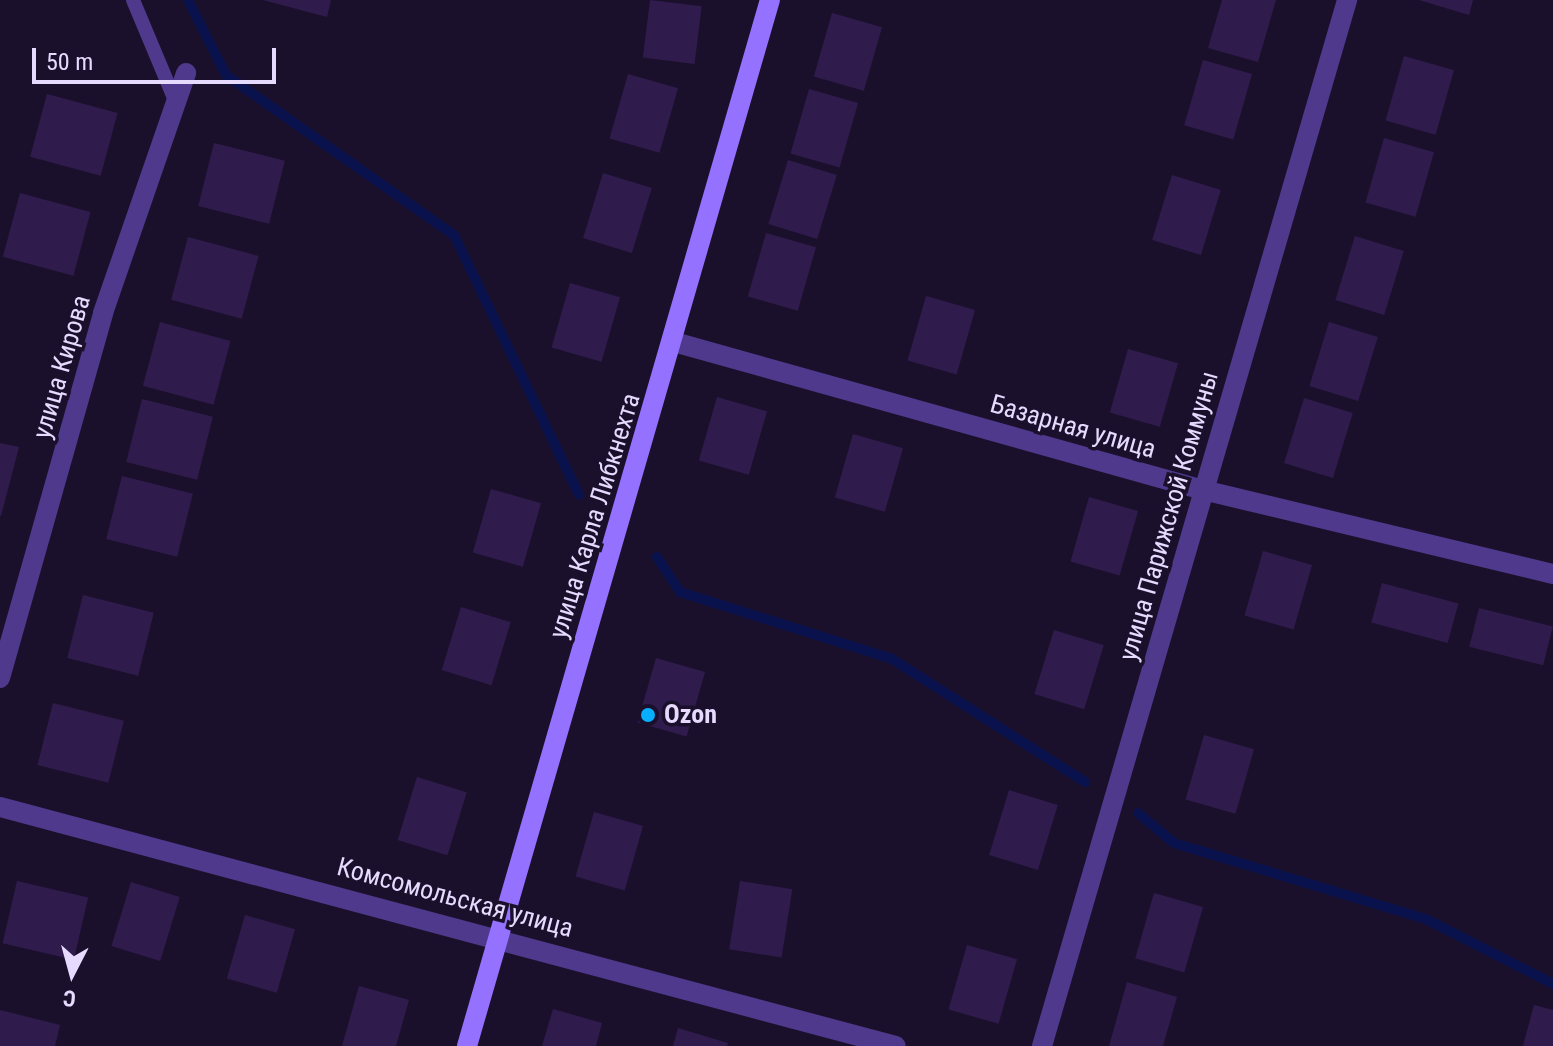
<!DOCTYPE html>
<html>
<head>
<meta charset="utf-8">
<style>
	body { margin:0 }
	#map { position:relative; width:1553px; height:1046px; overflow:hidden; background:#1b102c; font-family:"Roboto Condensed",sans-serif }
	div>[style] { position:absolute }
	.stream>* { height:10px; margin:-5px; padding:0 5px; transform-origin:5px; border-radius:5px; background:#09124c }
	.building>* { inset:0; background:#301b4d; transform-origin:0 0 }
	.service>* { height:14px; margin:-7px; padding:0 7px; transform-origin:7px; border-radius:7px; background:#4f398c }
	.minor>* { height:20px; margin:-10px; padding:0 10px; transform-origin:10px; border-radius:10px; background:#4f398c }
	.secondary>* { height:20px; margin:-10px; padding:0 10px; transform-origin:10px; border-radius:10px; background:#9471ff }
	.dots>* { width:22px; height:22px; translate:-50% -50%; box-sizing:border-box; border:4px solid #1b102c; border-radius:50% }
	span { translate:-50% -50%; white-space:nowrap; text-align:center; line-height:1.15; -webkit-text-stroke:7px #1b102c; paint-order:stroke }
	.street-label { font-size:26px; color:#e7daff }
	.poi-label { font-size:26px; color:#e7daff; font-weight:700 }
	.left { translate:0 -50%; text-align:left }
	.north { position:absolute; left:32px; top:934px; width:80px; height:80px; -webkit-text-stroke:6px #1b102c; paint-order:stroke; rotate:186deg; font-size:22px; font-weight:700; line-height:32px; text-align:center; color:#e7daff }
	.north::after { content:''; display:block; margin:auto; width:28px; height:36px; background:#e7daff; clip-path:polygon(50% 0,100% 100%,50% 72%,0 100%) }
	.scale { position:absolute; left:32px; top:48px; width:244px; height:36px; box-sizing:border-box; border:4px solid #e7daff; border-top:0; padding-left:10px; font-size:24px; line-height:28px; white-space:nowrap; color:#e7daff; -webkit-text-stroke:6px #1b102c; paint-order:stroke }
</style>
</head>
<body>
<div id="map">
	<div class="stream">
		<i style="left:188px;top:0;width:84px;rotate:63.1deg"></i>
		<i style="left:226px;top:75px;width:279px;rotate:35.1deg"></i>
		<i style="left:454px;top:235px;width:288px;rotate:64.3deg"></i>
		<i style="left:657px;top:557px;width:42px;rotate:56.7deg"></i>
		<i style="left:680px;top:592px;width:222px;rotate:17.5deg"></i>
		<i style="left:892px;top:659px;width:229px;rotate:32.5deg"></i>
		<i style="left:1138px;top:813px;width:47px;rotate:39.8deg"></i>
		<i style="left:1174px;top:843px;width:263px;rotate:16.8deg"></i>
		<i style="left:1426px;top:919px;width:143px;rotate:27.1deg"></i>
	</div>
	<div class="building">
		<i style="clip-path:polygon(263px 0,331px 0,327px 17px)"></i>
		<i style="left:650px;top:0;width:52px;height:58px;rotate:7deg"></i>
		<i style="clip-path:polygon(1222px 0,1276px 0,1258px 62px,1208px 48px)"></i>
		<i style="clip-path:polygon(1419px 0,1473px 0,1469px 15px)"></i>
		<i style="left:832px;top:13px;width:52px;height:66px;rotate:16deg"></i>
		<i style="left:1404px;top:56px;width:52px;height:67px;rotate:16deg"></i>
		<i style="left:1203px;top:60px;width:51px;height:68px;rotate:16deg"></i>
		<i style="left:628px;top:74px;width:52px;height:67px;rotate:16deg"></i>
		<i style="left:809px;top:89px;width:51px;height:67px;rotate:16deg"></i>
		<i style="left:47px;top:94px;width:73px;height:65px;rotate:15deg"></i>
		<i style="left:1384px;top:138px;width:52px;height:67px;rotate:16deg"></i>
		<i style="left:214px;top:143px;width:73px;height:65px;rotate:14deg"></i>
		<i style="left:788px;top:160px;width:51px;height:67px;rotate:17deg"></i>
		<i style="left:603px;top:173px;width:51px;height:68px;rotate:17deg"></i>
		<i style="left:1172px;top:175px;width:51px;height:68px;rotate:17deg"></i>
		<i style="left:20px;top:193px;width:73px;height:66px;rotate:15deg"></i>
		<i style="left:766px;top:233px;width:52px;height:66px;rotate:16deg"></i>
		<i style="left:1355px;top:236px;width:51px;height:67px;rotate:17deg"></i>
		<i style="left:188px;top:237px;width:73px;height:65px;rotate:15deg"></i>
		<i style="left:570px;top:283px;width:52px;height:67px;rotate:16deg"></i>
		<i style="left:926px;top:296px;width:51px;height:67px;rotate:16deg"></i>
		<i style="left:160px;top:322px;width:73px;height:66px;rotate:15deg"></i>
		<i style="left:1329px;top:322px;width:51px;height:67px;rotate:17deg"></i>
		<i style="left:1128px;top:349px;width:52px;height:66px;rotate:16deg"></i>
		<i style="left:717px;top:397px;width:52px;height:66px;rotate:16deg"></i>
		<i style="left:1304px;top:398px;width:51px;height:68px;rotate:17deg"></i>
		<i style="left:142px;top:399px;width:73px;height:65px;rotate:14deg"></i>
		<i style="left:853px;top:434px;width:52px;height:66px;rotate:16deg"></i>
		<i style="clip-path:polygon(0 443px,19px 447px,1px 516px,0 516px)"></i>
		<i style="left:122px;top:476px;width:73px;height:65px;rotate:14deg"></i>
		<i style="left:491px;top:489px;width:52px;height:66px;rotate:16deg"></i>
		<i style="left:1089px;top:497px;width:51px;height:67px;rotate:16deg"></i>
		<i style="left:1263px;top:551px;width:51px;height:67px;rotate:16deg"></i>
		<i style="left:1382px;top:583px;width:79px;height:41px;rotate:15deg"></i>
		<i style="left:83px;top:595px;width:73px;height:65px;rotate:14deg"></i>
		<i style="left:461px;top:607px;width:52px;height:66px;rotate:17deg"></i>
		<i style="left:1479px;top:608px;width:76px;height:40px;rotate:14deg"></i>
		<i style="left:1054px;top:630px;width:52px;height:67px;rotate:17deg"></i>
		<i style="left:656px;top:658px;width:51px;height:67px;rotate:16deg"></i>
		<i style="left:53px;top:703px;width:73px;height:64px;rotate:14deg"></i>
		<i style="left:1204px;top:735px;width:52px;height:67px;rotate:16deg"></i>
		<i style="left:417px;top:777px;width:52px;height:66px;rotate:17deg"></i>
		<i style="left:1009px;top:790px;width:51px;height:68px;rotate:17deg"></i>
		<i style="left:594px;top:812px;width:51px;height:67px;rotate:16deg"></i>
		<i style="left:17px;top:881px;width:73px;height:64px;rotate:13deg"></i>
		<i style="left:740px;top:881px;width:53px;height:69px;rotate:9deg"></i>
		<i style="left:131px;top:882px;width:51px;height:67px;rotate:17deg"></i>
		<i style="left:1154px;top:893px;width:51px;height:68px;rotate:16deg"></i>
		<i style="left:245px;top:915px;width:52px;height:66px;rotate:16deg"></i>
		<i style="left:967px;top:945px;width:52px;height:67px;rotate:16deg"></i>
		<i style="clip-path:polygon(1127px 982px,1177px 997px,1163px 1046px,1109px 1046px)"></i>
		<i style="clip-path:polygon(359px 986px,409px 1000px,396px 1046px,342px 1046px)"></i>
		<i style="clip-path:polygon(1534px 1005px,1553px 1010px,1553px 1046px,1523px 1046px)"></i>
		<i style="clip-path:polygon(553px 1009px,602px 1023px,596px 1046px,542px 1046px)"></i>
		<i style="clip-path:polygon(0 1010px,60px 1025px,55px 1046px,0 1046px)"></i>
		<i style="clip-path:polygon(678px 1028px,728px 1043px,727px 1046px,673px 1046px)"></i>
	</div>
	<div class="service">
		<i style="left:133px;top:0;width:112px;rotate:67.3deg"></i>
	</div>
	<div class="minor">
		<i style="left:674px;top:342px;width:549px;rotate:15.63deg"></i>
		<i style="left:1203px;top:490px;width:360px;rotate:13.5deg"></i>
		<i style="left:0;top:678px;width:379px;rotate:-74.2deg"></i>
		<i style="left:103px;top:313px;width:254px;rotate:-70.9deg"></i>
		<i style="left:0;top:807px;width:927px;rotate:14.94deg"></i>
		<i style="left:1042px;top:1046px;width:1090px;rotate:-73.74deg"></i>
	</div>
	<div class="secondary">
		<i style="left:467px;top:1046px;width:1089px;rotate:-73.85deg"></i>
	</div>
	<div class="dots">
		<i style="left:648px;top:715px;background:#06b0ff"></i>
	</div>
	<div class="street-label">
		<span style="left:62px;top:367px;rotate:-74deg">улица Кирова</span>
		<span style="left:1073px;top:427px;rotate:16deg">Базарная улица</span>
		<span style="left:595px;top:516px;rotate:-73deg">улица Карла Либкнехта</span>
		<span style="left:1169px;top:516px;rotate:-74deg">улица Парижской Коммуны</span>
		<span style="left:455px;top:898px;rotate:15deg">Комсомольская улица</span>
	</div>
	<div class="poi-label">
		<span class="left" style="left:664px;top:715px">Ozon</span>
	</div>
	<div class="north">С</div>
	<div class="scale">50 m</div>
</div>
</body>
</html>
